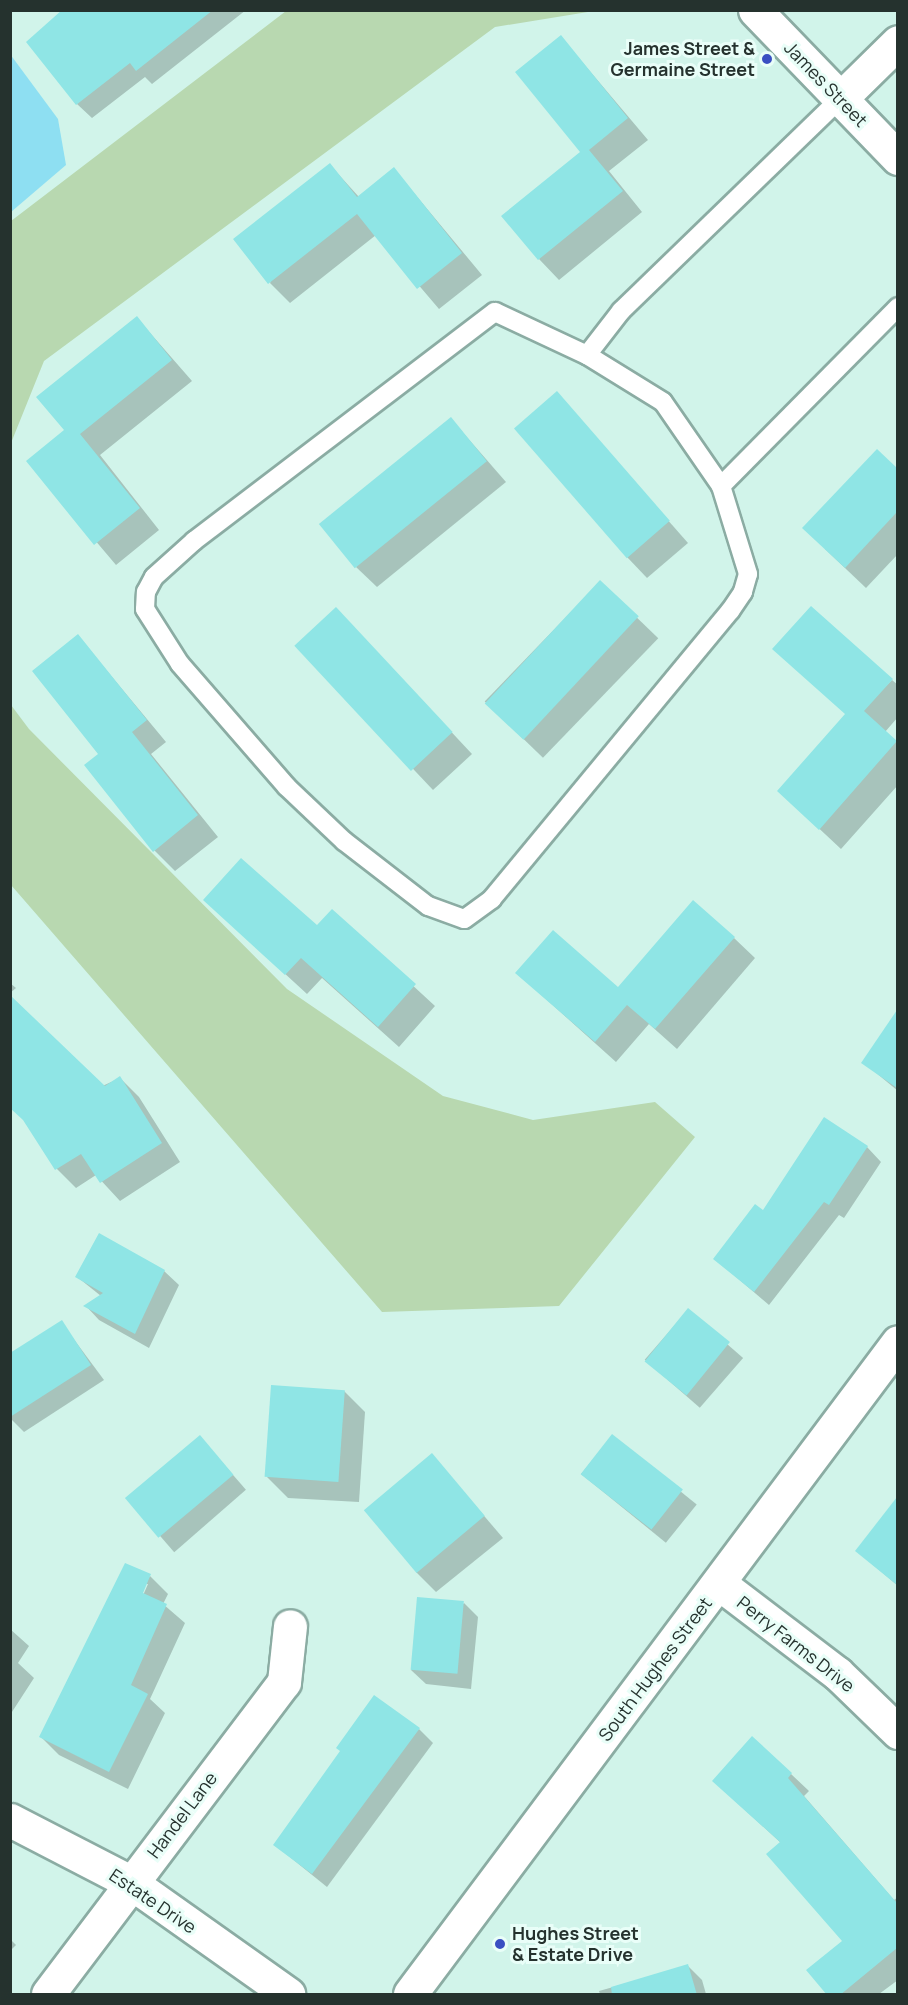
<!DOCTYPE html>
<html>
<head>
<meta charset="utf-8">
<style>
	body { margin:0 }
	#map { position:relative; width:908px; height:2005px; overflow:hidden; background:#d1f4ea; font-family:Manrope,sans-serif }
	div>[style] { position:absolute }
	.green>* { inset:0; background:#b8d8b0 }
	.water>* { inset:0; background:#8edff2 }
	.shadow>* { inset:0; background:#0003; transform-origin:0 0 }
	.building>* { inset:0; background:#8fe5e5; transform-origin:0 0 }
	.roads { filter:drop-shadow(2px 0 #8baca3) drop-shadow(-2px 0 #8baca3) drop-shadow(0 2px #8baca3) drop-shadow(0 -2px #8baca3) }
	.lane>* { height:18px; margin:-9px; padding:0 9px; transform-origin:9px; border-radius:9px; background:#fff }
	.street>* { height:33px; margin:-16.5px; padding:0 16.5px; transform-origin:16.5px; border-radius:16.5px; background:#fff }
	.secondary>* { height:33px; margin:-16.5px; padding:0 16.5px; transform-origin:16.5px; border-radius:16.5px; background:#fff }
	.dots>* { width:16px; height:16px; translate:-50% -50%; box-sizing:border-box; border:3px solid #e9fef8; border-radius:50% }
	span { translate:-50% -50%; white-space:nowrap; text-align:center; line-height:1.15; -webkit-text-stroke:6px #e9fef8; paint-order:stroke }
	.poi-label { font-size:18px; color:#25322e; font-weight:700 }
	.right { translate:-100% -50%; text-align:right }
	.left { translate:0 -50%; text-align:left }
	.street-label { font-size:18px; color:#25322e }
	.frame { position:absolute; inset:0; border:12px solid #25322e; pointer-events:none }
</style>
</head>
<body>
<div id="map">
	<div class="green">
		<i style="clip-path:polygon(286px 11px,594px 11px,495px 27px,44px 361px,11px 443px,11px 221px)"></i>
		<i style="clip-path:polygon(11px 705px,29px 729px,287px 989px,443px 1096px,533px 1120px,655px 1102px,695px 1137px,559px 1306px,382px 1312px,11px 885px)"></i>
	</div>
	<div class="water">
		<i style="clip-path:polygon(10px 54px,58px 119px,66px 165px,11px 212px)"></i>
	</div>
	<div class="shadow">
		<i style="clip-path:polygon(64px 10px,246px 10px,152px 84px,145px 77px,92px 118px,77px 104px)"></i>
		<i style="clip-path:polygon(561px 37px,648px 140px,609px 171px,642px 212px,559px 280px,539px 259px,582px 152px)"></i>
		<i style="clip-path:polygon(330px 165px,359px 197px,394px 169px,482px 275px,439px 309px,376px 235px,290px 303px,270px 283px)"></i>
		<i style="clip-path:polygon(137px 318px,192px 381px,100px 455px,159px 530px,116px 565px,28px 461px,66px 431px)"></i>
		<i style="clip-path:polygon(556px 393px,688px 543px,647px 578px,627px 557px)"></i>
		<i style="clip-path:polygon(451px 419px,506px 482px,377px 587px,356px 567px)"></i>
		<i style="clip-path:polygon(877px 451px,898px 470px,898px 554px,866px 588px,825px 549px)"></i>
		<i style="left:600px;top:582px;width:81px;height:166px;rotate:44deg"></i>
		<i style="clip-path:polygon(356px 630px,472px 754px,433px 790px,297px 646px)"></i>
		<i style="clip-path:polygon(78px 636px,166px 742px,151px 754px,218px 837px,175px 871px,154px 850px,100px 754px)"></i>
		<i style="clip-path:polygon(892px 680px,898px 685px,898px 717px,885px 732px,898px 743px,898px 785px,841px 849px,779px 791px)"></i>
		<i style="clip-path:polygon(205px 900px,317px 927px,332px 911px,435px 1006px,399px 1047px,322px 978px,307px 994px)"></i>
		<i style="clip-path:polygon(734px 938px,755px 958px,677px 1049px,649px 1024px,616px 1062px,517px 973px,618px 989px)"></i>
		<i style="clip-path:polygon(10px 983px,16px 988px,10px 993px)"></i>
		<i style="clip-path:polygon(898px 1012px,898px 1091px,863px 1062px)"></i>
		<i style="clip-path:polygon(120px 1078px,139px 1097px,180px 1162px,120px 1201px,96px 1175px,76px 1188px,57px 1169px,25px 1121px)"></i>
		<i style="clip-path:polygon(867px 1147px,881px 1162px,844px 1218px,839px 1215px,769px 1305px,715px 1259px,763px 1212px)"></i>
		<i style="clip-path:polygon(164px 1271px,179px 1285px,149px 1348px,99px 1320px,86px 1306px,101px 1296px,76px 1276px)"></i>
		<i style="left:688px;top:1310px;width:73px;height:66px;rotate:41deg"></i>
		<i style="clip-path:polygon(61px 1322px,104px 1380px,24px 1432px,10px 1418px,10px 1355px)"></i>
		<i style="clip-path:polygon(344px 1391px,365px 1412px,359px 1502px,288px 1498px,267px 1477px)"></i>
		<i style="left:612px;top:1436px;width:109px;height:49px;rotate:39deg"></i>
		<i style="left:200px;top:1437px;width:70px;height:95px;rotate:49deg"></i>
		<i style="clip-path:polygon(432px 1455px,503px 1538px,436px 1592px,416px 1572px)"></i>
		<i style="clip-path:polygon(897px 1500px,898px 1500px,898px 1586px,857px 1551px)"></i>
		<i style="clip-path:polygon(evenodd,150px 1576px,168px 1594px,163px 1604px,185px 1623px,150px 1699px,165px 1713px,128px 1789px,59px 1755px,41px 1737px,150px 1576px,145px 1584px,148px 1584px,141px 1600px,145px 1584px)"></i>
		<i style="clip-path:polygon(464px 1603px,478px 1617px,471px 1689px,426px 1684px,411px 1670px)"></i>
		<i style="clip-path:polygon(10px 1629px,29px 1646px,18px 1663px,34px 1678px,10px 1715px)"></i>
		<i style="clip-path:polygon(419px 1729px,433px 1743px,327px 1887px,275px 1845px)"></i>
		<i style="clip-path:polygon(791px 1774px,809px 1791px,804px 1796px,894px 1900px,898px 1897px,898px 1980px,879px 1994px,829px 1994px,844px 1941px,781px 1843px,732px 1798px)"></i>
		<i style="clip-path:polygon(10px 1939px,16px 1945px,10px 1951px)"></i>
		<i style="clip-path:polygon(688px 1966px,702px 1980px,706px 1994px,600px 1994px,599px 1991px)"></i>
	</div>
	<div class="building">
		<i style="clip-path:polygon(62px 10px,213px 10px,136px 71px,130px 63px,76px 105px,26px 42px)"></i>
		<i style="clip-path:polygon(561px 35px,628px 118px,589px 150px,623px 191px,538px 260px,501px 216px,580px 152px,515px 72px)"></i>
		<i style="clip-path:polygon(330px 163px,357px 197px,394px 167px,462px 253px,417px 289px,357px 214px,268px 284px,233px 239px)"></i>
		<i style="clip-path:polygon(137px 316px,172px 360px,80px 434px,140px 508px,94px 545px,26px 461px,64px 430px,36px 397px)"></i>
		<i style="left:557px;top:391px;width:172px;height:57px;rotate:49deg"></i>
		<i style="left:451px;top:417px;width:57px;height:170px;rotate:51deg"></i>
		<i style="clip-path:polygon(877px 449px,897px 468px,897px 512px,845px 568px,802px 528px)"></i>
		<i style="left:600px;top:580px;width:53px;height:169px;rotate:43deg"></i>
		<i style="clip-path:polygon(811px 606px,893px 679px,864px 711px,897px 741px,819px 830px,777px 791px,845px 714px,772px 649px)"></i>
		<i style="left:336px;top:607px;width:171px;height:57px;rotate:47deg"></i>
		<i style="clip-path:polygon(78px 634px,147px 720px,132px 732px,198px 815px,153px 852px,84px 765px,98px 754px,32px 671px)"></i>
		<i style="clip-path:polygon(241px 858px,317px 925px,332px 909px,416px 984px,378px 1027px,301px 958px,285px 975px,203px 900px)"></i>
		<i style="clip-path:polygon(693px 900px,735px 937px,655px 1029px,627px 1005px,595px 1042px,515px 973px,553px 930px,618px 987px)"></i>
		<i style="clip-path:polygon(10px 995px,105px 1086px,120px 1076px,162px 1143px,100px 1183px,81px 1154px,55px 1170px,23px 1120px,10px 1108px)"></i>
		<i style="clip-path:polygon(897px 1010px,897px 1088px,861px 1063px)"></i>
		<i style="clip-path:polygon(824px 1117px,868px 1146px,829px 1205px,824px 1202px,754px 1292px,713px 1259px,755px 1204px,763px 1210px)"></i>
		<i style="clip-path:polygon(99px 1233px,165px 1270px,135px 1334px,83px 1306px,103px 1293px,75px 1277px)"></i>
		<i style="left:688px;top:1308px;width:54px;height:69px;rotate:39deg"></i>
		<i style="clip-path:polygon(62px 1320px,91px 1365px,10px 1417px,10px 1353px)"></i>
		<i style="left:271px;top:1385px;width:74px;height:92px;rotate:4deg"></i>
		<i style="left:612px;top:1434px;width:90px;height:51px;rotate:38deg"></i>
		<i style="left:200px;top:1435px;width:52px;height:98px;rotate:50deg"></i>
		<i style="left:432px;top:1453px;width:82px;height:89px;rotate:50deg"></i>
		<i style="clip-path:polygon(897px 1497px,897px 1585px,855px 1551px)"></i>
		<i style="clip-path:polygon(125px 1563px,151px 1574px,143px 1593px,167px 1604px,131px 1685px,148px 1694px,109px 1772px,39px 1737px)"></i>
		<i style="left:417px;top:1597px;width:47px;height:73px;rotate:5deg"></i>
		<i style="clip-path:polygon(374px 1695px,420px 1728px,312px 1874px,273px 1845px,340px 1751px,336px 1748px)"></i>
		<i style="clip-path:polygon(752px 1736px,792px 1773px,788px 1778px,897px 1903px,897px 1948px,840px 1995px,827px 1995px,806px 1970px,842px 1941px,766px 1854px,780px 1842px,712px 1781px)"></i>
		<i style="clip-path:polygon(688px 1964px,697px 1995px,612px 1995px,611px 1987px)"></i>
	</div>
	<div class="roads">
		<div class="lane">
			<i style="left:495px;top:312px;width:102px;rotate:25.1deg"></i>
			<i style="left:587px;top:355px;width:89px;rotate:31.7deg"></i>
			<i style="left:663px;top:402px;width:102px;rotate:55.4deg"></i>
			<i style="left:721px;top:486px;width:92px;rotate:72.9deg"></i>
			<i style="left:748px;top:574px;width:19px;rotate:106deg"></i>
			<i style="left:743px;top:592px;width:23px;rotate:124deg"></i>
			<i style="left:730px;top:611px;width:374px;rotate:129.6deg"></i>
			<i style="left:492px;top:899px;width:34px;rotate:144deg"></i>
			<i style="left:464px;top:919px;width:38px;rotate:-160deg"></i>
			<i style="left:428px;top:906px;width:106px;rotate:-142.3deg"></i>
			<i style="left:344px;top:841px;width:79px;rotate:-136.5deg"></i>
			<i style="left:287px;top:787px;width:163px;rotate:-131deg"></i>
			<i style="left:180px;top:664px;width:65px;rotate:-122.5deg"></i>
			<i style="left:145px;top:609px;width:17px;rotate:-87deg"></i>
			<i style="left:146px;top:592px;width:17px;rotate:-62deg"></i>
			<i style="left:154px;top:577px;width:54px;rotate:-42deg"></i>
			<i style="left:194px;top:541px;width:378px;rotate:-37.3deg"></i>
			<i style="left:587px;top:355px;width:56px;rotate:-52.3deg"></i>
			<i style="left:621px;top:311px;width:305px;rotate:-44.1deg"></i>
			<i style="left:721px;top:486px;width:252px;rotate:-45.3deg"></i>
		</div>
		<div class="street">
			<i style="left:755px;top:10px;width:206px;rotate:46deg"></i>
			<i style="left:840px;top:99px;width:81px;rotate:-44.5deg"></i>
			<i style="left:720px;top:1584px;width:147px;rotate:37.3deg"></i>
			<i style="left:837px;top:1673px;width:85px;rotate:44deg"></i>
			<i style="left:10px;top:1820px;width:135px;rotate:27.3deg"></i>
			<i style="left:130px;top:1882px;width:194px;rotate:35.3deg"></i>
			<i style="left:48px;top:1994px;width:391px;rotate:-52.9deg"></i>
			<i style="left:284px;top:1682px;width:56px;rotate:-83.9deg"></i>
		</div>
		<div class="secondary">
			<i style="left:410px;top:1994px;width:814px;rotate:-53.19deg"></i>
		</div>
	</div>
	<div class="dots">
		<i style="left:767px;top:59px;background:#3a4fc2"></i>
		<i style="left:500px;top:1944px;background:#3a4fc2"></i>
	</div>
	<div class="poi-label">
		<span class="right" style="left:755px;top:59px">James Street &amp;<br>Germaine Street</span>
		<span class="left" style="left:512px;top:1944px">Hughes Street<br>&amp; Estate Drive</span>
	</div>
	<div class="street-label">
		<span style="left:826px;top:84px;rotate:46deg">James Street</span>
		<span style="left:796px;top:1644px;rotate:38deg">Perry Farms Drive</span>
		<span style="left:655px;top:1669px;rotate:-53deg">South Hughes Street</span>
		<span style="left:182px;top:1815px;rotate:-53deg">Handel Lane</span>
		<span style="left:153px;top:1901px;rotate:34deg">Estate Drive</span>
	</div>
	<div class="frame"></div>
</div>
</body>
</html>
